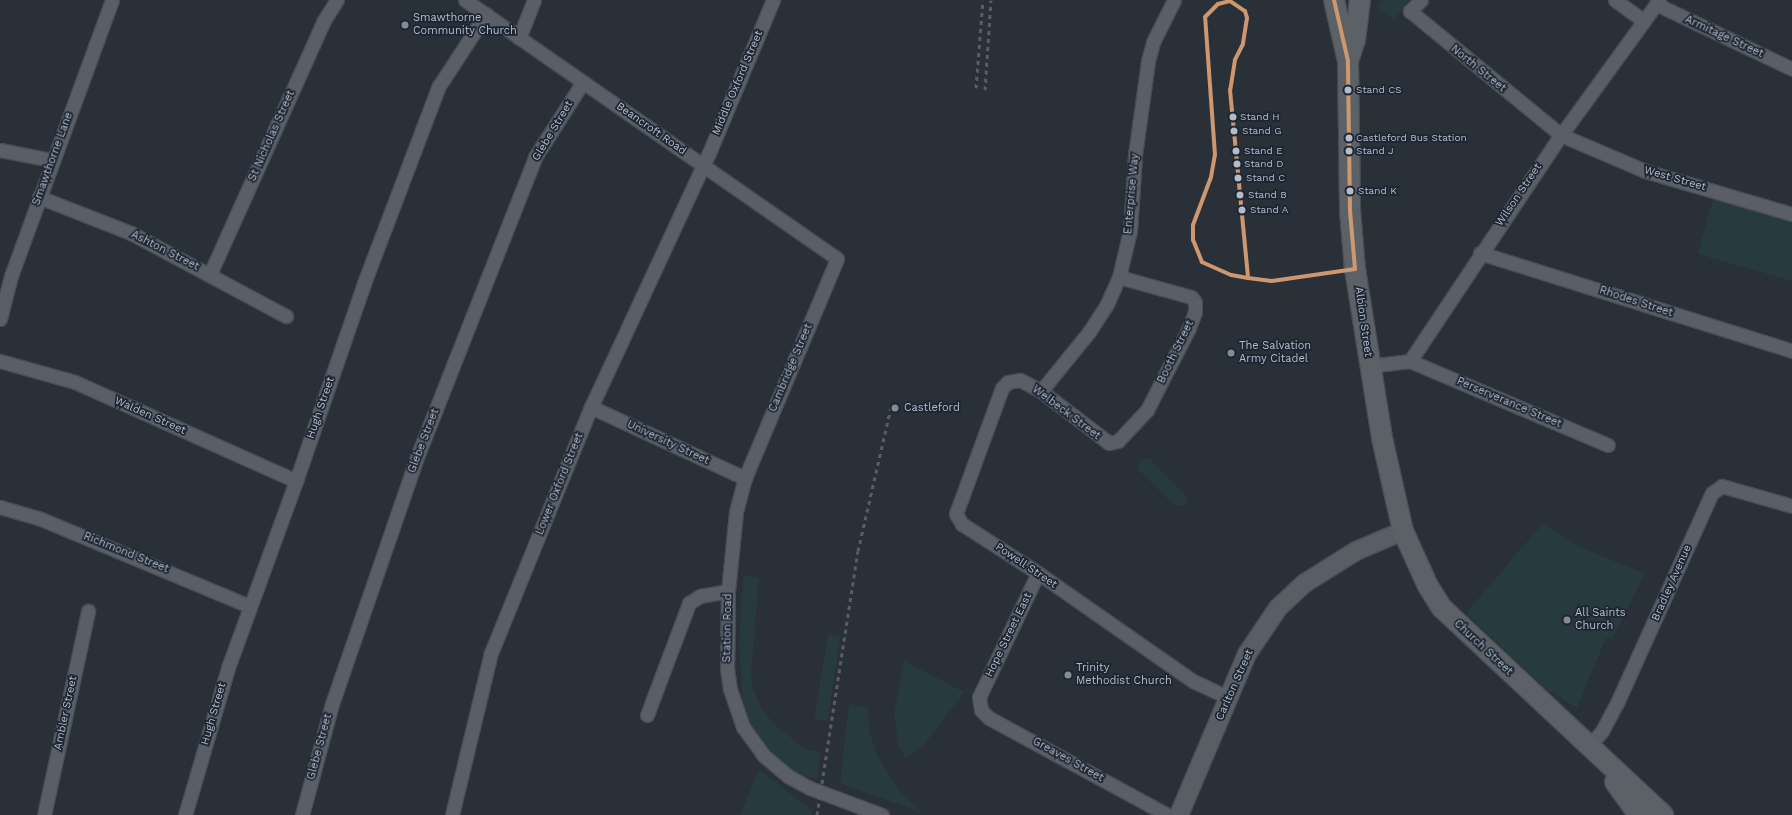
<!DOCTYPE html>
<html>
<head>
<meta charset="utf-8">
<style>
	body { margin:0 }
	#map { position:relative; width:1792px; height:815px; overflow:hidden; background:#2a3038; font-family:"Work Sans",sans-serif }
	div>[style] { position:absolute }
	.green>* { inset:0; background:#273a3e; transform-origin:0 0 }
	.roads { filter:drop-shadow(1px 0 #484c53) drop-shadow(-1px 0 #484c53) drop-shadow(0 1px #484c53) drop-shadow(0 -1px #484c53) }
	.street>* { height:13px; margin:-6.5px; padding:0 6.5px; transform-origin:6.5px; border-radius:6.5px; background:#5a5e66 }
	.secondary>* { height:18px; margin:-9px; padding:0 9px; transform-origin:9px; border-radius:9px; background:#595d64 }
	.primary>* { height:20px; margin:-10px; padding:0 10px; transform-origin:10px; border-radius:10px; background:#5c6168 }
	.rail>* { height:3px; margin-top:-1.5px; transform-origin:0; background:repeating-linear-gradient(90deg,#595d64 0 4px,transparent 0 8px) }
	.bus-1>* { height:4px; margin:-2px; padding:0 2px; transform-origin:2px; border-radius:2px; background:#cd976f }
	.dots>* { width:11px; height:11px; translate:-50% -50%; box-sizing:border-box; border:2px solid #1d2633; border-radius:50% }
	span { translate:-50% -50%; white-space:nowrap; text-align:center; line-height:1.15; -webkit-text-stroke:3.5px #1d2633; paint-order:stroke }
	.bus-label { font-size:10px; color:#b4bcc9 }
	.left { translate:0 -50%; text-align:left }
	.poi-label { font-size:11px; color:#b4bcc9 }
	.street-label { font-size:11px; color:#b4bcc9 }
</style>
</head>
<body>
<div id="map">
	<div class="green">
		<i style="clip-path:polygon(1382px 0,1410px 0,1394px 20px,1379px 8px)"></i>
		<i style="clip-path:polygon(1715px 191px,1792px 214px,1792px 281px,1698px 254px)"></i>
		<i style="clip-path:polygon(1149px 458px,1187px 497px,1185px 505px,1174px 505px,1137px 468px,1141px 460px)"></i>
		<i style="clip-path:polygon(1543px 523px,1578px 546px,1645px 574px,1612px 639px,1606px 638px,1577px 708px,1545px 688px,1466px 613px)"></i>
		<i style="clip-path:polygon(743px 575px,759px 578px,751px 673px,753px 689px,761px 707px,773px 723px,805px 749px,821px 752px,817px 780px,794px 771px,771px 753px,753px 729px,743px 707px,739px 644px)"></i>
		<i style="left:828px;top:634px;width:13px;height:86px;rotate:9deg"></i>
		<i style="clip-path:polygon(904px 661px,964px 692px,924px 745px,905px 758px,898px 743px,894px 713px)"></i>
		<i style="clip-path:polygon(849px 704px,868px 707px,869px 727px,875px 751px,900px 792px,922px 813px,840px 783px)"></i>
		<i style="clip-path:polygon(759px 769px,812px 810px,812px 815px,740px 815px)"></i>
	</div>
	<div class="roads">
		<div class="street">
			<i style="left:465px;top:0;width:453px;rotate:34.8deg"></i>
			<i style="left:837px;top:259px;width:238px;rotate:112.8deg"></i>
			<i style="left:745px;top:478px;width:35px;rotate:105deg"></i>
			<i style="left:736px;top:512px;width:79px;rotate:95.8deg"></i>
			<i style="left:728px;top:591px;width:77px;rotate:90.7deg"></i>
			<i style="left:727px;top:668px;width:21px;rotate:82deg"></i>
			<i style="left:730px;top:689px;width:40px;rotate:71.1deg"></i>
			<i style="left:743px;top:727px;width:34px;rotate:54deg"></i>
			<i style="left:763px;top:755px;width:33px;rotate:40deg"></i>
			<i style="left:788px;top:776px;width:25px;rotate:29deg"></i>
			<i style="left:810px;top:788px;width:77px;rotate:20.6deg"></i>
			<i style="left:1421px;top:0;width:16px;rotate:135deg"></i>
			<i style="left:1410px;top:11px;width:195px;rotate:39.4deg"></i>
			<i style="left:1561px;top:135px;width:91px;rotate:23.2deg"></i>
			<i style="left:1645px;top:171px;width:153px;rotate:16.3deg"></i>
			<i style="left:1615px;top:0;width:34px;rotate:36deg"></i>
			<i style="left:1656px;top:4px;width:151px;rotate:25.5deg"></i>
			<i style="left:519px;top:38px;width:41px;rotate:-68.5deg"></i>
			<i style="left:0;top:150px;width:53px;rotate:10.9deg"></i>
			<i style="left:39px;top:197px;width:99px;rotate:21.4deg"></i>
			<i style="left:131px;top:233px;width:176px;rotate:28.2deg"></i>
			<i style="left:1480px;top:253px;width:327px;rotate:17.4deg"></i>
			<i style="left:210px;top:274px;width:276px;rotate:-65.8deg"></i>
			<i style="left:323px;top:22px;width:26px;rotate:-58deg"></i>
			<i style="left:1119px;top:277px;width:75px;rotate:15.5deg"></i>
			<i style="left:1191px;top:297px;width:6px;rotate:51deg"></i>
			<i style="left:1195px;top:302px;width:10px;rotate:90deg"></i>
			<i style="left:1195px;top:312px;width:17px;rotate:111deg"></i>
			<i style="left:1189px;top:328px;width:92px;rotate:117.1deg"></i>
			<i style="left:1147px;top:410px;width:42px;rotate:133.1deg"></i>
			<i style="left:1118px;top:441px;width:9px;rotate:167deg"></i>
			<i style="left:1109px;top:443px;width:86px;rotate:-142.6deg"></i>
			<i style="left:1041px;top:391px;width:24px;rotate:-152deg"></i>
			<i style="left:1020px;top:380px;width:12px;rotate:171deg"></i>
			<i style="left:1008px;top:382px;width:8px;rotate:135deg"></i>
			<i style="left:1002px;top:388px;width:134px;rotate:110.1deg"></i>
			<i style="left:956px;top:514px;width:12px;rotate:59deg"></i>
			<i style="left:962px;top:524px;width:90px;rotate:32.8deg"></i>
			<i style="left:1038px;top:573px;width:189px;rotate:34.9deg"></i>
			<i style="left:1193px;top:681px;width:40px;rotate:25deg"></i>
			<i style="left:0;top:319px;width:44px;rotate:-75.7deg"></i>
			<i style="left:11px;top:276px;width:294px;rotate:-69.9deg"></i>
			<i style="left:0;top:361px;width:78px;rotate:15.6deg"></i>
			<i style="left:75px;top:382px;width:242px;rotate:24.1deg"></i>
			<i style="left:1410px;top:361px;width:215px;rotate:23deg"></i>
			<i style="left:1369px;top:366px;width:41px;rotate:-7deg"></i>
			<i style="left:1410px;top:361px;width:272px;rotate:-56.3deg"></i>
			<i style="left:1561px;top:135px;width:167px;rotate:-54deg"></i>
			<i style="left:1041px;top:391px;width:76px;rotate:-50.9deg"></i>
			<i style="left:1089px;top:332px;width:33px;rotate:-57deg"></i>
			<i style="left:1107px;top:304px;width:30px;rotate:-66deg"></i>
			<i style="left:1119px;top:277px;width:47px;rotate:-76.6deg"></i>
			<i style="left:1130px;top:231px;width:76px;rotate:-86.2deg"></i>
			<i style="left:1135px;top:155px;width:95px;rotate:-82.1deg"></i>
			<i style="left:1148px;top:61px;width:20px;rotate:-75deg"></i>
			<i style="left:1153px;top:42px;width:47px;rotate:-63.4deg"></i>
			<i style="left:591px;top:407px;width:170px;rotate:24.8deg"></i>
			<i style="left:0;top:507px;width:43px;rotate:16.3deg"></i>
			<i style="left:41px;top:519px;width:225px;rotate:22.7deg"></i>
			<i style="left:1038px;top:573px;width:137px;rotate:115.4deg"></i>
			<i style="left:979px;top:697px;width:13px;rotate:81deg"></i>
			<i style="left:981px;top:710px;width:11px;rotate:45deg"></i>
			<i style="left:989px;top:718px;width:204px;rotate:28.5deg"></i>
			<i style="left:647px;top:715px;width:120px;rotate:-69.4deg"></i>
			<i style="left:689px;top:603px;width:13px;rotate:-32deg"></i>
			<i style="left:700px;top:596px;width:28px;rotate:-10deg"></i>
			<i style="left:1589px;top:746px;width:20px;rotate:-49deg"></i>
			<i style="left:1602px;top:731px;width:32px;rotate:-62deg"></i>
			<i style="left:1617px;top:703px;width:230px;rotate:-65.7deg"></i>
			<i style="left:1712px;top:493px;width:12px;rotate:-35deg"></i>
			<i style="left:1722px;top:486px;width:73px;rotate:15.9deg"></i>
			<i style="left:44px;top:815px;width:209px;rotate:-77.8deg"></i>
			<i style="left:185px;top:815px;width:156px;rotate:-73.7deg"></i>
			<i style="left:229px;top:665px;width:196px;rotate:-70deg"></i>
			<i style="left:296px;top:481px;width:209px;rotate:-71deg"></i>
			<i style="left:364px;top:283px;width:211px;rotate:-69.2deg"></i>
			<i style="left:439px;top:86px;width:86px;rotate:-56.9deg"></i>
			<i style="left:302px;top:815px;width:115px;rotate:-74.9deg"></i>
			<i style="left:332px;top:704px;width:267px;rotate:-71deg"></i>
			<i style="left:419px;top:452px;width:317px;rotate:-68.5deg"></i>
			<i style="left:535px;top:157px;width:89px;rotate:-57.4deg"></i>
			<i style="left:452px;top:815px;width:167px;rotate:-76.5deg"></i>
			<i style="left:491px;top:653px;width:266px;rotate:-67.9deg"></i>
			<i style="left:591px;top:407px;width:280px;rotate:-65.1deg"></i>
			<i style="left:709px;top:153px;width:166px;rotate:-67.3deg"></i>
		</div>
		<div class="secondary">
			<i style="left:1179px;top:815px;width:175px;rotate:-67.1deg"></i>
			<i style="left:1247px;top:654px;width:55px;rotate:-56deg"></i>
			<i style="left:1278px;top:608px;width:37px;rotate:-43deg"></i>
			<i style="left:1305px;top:583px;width:60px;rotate:-32.1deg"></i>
			<i style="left:1356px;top:551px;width:51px;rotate:-23.1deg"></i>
		</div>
		<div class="primary">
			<i style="left:1334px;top:0;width:63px;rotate:77.1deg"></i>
			<i style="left:1348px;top:61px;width:150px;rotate:89.2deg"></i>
			<i style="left:1350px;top:211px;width:58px;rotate:85.1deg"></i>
			<i style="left:1355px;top:269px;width:171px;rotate:80.9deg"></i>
			<i style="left:1382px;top:438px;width:95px;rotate:77.3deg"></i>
			<i style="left:1403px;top:531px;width:60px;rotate:65.6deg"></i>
			<i style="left:1428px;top:586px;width:26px;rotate:58deg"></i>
			<i style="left:1442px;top:608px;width:303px;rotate:43.1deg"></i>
			<i style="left:1348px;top:61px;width:22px;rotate:-72deg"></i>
			<i style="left:1355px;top:40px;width:40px;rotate:-82.9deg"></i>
			<i style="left:1615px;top:782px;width:41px;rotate:54deg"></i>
		</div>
	</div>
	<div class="rail">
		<i style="left:976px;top:88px;width:88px;rotate:-85.5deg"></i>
		<i style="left:985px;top:90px;width:90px;rotate:-86.2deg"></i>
		<i style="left:817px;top:815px;width:267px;rotate:-81.2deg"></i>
		<i style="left:858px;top:551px;width:152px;rotate:-77.1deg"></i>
	</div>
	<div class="bus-1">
		<i style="left:1230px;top:1px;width:18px;rotate:34deg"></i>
		<i style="left:1245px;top:11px;width:7px;rotate:74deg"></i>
		<i style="left:1247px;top:18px;width:26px;rotate:99deg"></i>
		<i style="left:1243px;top:44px;width:18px;rotate:117deg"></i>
		<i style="left:1235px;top:60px;width:30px;rotate:99deg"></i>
		<i style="left:1230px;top:90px;width:189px;rotate:84.5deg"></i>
		<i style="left:1248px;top:278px;width:17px;rotate:-170deg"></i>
		<i style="left:1231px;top:275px;width:32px;rotate:-156deg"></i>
		<i style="left:1202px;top:262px;width:24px;rotate:-112deg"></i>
		<i style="left:1193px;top:240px;width:15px;rotate:-90deg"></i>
		<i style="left:1193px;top:225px;width:51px;rotate:-69.4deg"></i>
		<i style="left:1211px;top:177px;width:22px;rotate:-80deg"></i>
		<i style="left:1215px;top:155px;width:138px;rotate:-94.1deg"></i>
		<i style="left:1205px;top:17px;width:18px;rotate:-45deg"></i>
		<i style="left:1218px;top:4px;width:12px;rotate:-14deg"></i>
		<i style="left:1248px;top:278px;width:24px;rotate:7deg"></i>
		<i style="left:1272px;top:281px;width:84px;rotate:-8.2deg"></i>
		<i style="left:1355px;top:269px;width:58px;rotate:-94.9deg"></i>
		<i style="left:1350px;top:211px;width:150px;rotate:-90.8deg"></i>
		<i style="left:1348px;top:61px;width:63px;rotate:-102.9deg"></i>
	</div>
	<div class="dots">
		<i style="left:405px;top:25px;background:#848b96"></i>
		<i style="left:1348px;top:90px;background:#b4bcc9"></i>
		<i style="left:1233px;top:117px;background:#b4bcc9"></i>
		<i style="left:1234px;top:131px;background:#b4bcc9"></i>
		<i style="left:1349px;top:138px;background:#b4bcc9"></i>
		<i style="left:1236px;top:151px;background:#b4bcc9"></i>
		<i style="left:1349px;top:151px;background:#b4bcc9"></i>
		<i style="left:1237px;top:164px;background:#b4bcc9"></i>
		<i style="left:1238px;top:178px;background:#b4bcc9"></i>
		<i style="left:1350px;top:191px;background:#b4bcc9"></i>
		<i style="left:1240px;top:195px;background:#b4bcc9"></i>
		<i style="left:1242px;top:210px;background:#b4bcc9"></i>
		<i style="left:1231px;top:353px;background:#848b96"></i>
		<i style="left:895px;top:408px;background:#848b96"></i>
		<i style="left:1567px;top:620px;background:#848b96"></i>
		<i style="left:1068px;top:675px;background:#848b96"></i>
	</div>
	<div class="bus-label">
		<span class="left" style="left:1356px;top:90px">Stand CS</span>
		<span class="left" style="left:1240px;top:117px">Stand H</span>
		<span class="left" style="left:1242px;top:131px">Stand G</span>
		<span class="left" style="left:1356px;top:138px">Castleford Bus Station</span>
		<span class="left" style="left:1244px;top:151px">Stand E</span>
		<span class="left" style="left:1356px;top:151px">Stand J</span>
		<span class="left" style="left:1244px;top:164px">Stand D</span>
		<span class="left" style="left:1246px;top:178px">Stand C</span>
		<span class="left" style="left:1358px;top:191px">Stand K</span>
		<span class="left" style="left:1248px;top:195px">Stand B</span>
		<span class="left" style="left:1250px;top:210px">Stand A</span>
	</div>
	<div class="poi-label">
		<span class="left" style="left:413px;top:25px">Smawthorne<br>Community Church</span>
		<span class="left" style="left:1239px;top:353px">The Salvation<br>Army Citadel</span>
		<span class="left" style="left:904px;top:408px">Castleford</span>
		<span class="left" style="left:1575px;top:620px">All Saints<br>Church</span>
		<span class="left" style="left:1076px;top:675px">Trinity<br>Methodist Church</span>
	</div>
	<div class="street-label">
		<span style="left:1724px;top:37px;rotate:25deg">Armitage Street</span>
		<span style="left:1478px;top:69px;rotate:39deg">North Street</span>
		<span style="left:738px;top:83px;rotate:-67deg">Middle Oxford Street</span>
		<span style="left:651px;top:129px;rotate:35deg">Beancroft Road</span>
		<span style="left:553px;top:131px;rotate:-59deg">Glebe Street</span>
		<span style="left:272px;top:136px;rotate:-66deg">St Nicholas Street</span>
		<span style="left:53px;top:159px;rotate:-70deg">Smawthorne Lane</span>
		<span style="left:1675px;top:179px;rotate:16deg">West Street</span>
		<span style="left:1132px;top:194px;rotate:-85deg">Enterprise Way</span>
		<span style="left:1519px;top:195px;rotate:-56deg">Wilson Street</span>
		<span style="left:165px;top:251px;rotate:27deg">Ashton Street</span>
		<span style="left:1636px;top:302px;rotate:18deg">Rhodes Street</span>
		<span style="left:1363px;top:322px;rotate:82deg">Albion Street</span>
		<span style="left:1176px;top:352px;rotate:-64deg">Booth Street</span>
		<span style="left:791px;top:368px;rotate:-67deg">Cambridge Street</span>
		<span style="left:1509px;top:403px;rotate:23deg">Perserverance Street</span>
		<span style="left:321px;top:408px;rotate:-71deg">Hugh Street</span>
		<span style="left:1066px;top:413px;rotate:37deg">Welbeck Street</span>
		<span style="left:150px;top:416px;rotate:24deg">Walden Street</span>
		<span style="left:424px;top:441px;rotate:-69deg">Glebe Street</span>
		<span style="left:668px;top:443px;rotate:25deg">University Street</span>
		<span style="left:560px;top:484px;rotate:-68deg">Lower Oxford Street</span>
		<span style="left:126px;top:553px;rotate:22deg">Richmond Street</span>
		<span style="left:1026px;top:566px;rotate:34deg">Powell Street</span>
		<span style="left:1672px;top:583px;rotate:-66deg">Bradley Avenue</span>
		<span style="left:728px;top:628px;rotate:-89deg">Station Road</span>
		<span style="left:1009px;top:635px;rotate:-64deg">Hope Street East</span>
		<span style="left:1483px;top:648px;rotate:43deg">Church Street</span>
		<span style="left:1235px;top:685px;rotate:-66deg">Carlton Street</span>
		<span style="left:66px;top:713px;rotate:-78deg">Ambler Street</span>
		<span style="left:214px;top:714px;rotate:-74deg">Hugh Street</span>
		<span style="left:320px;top:747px;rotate:-75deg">Glebe Street</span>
		<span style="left:1068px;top:760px;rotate:29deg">Greaves Street</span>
	</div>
</div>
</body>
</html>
